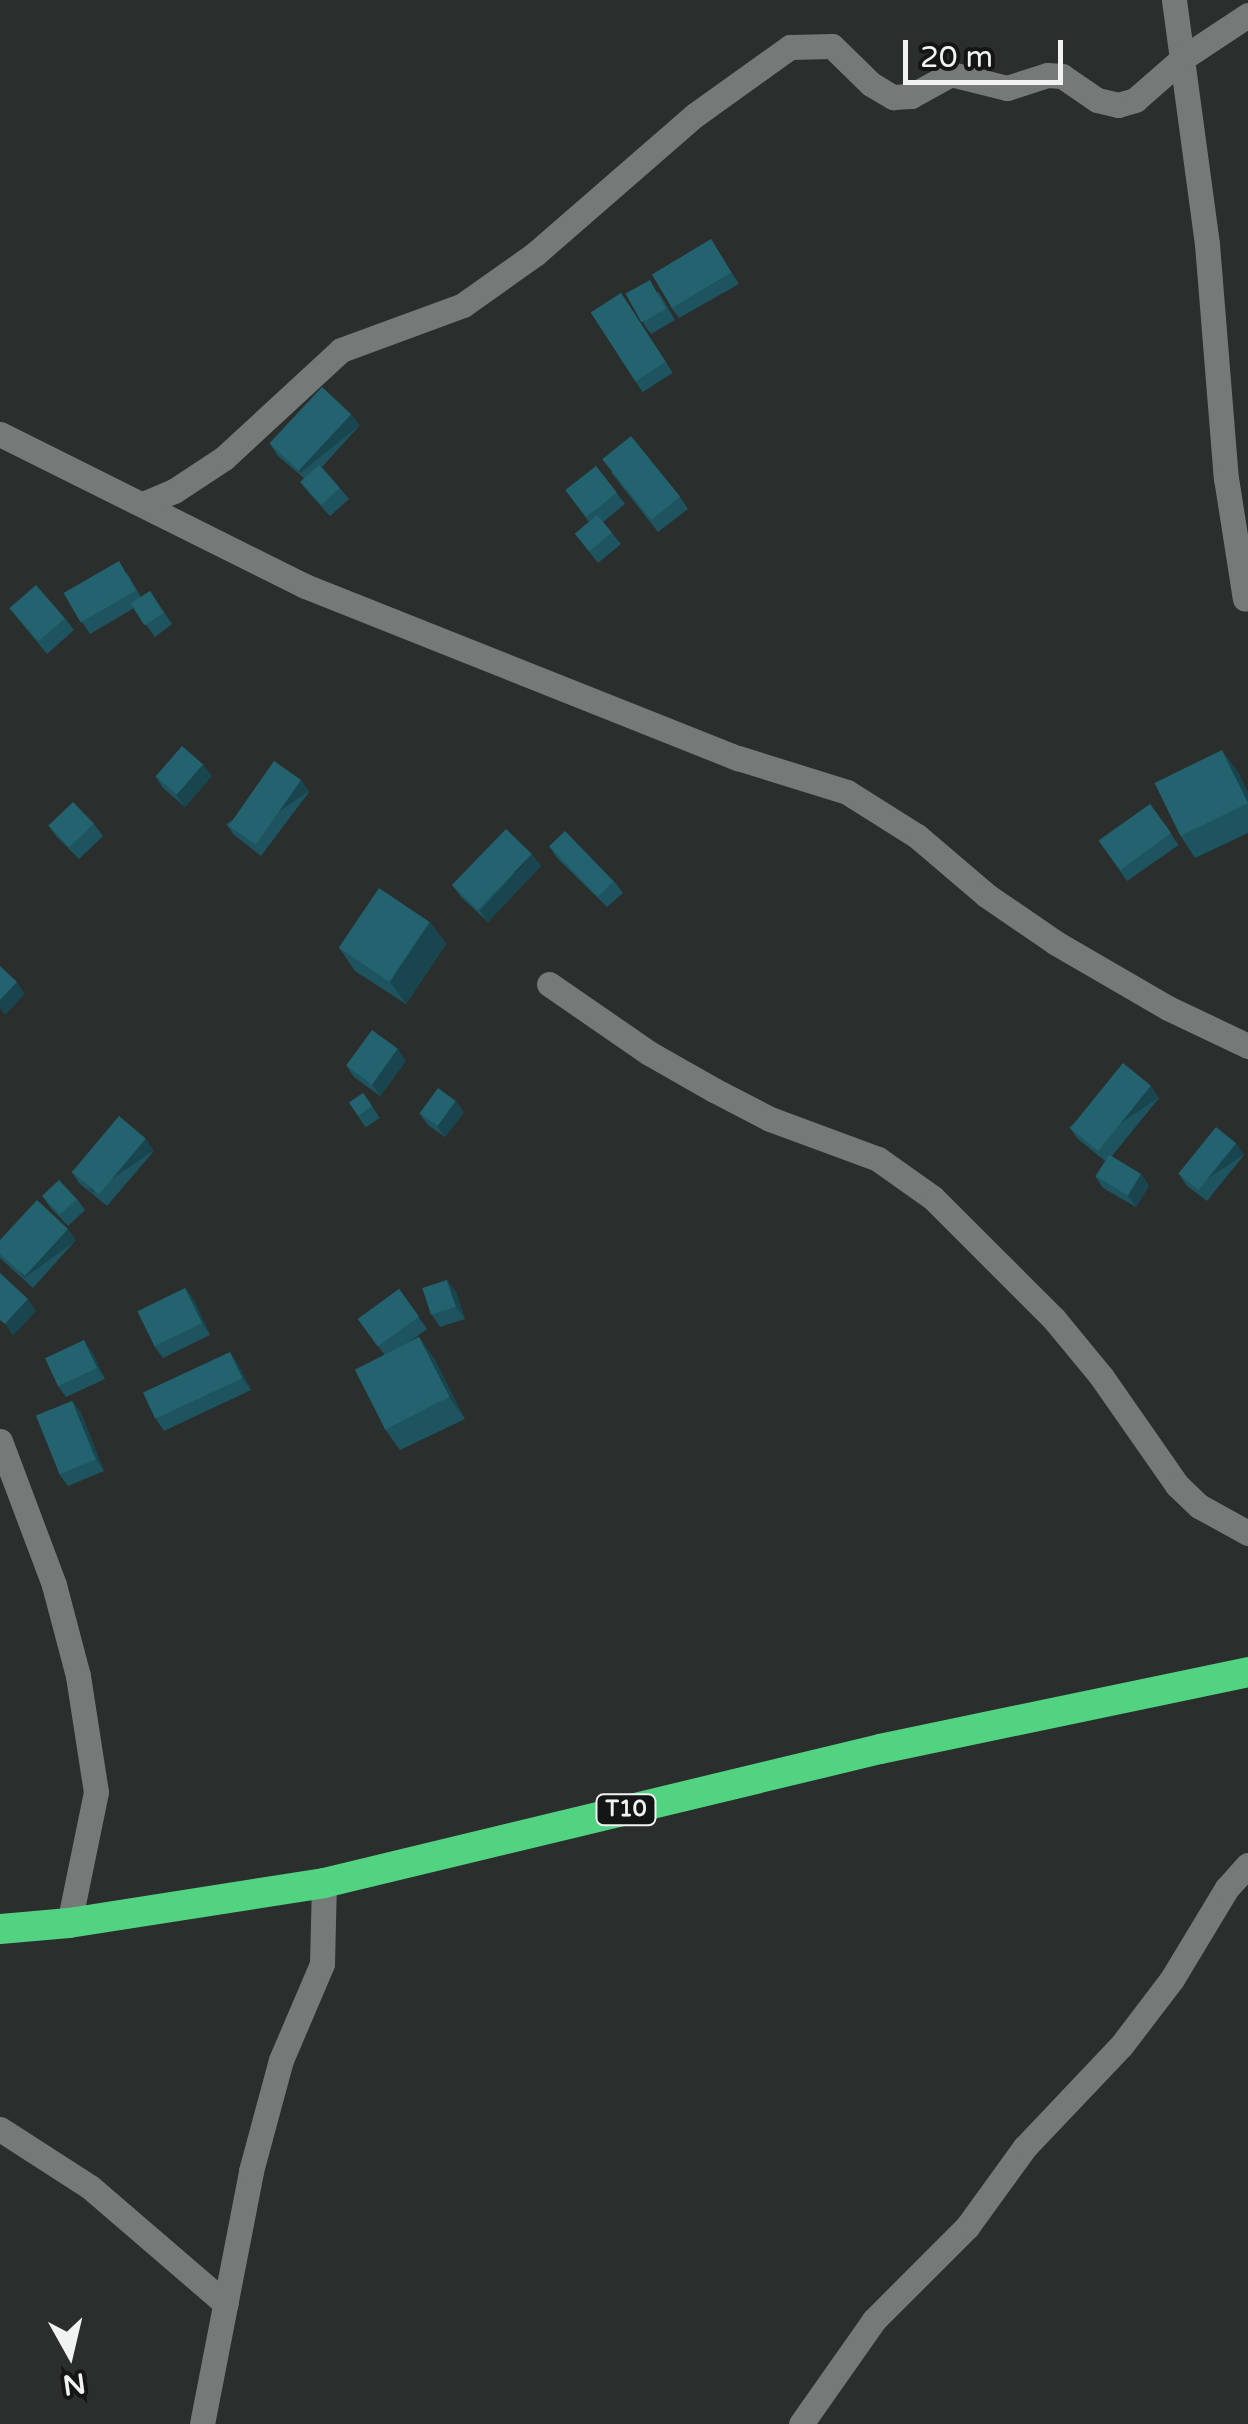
<!DOCTYPE html>
<html>
<head>
<meta charset="utf-8">
<style>
	body { margin:0 }
	#map { position:relative; width:1248px; height:2424px; overflow:hidden; background:#2a2e2d; font-family:"Varela Round",sans-serif }
	div>[style] { position:absolute }
	.street>* { height:25px; margin:-12.5px; padding:0 12.5px; transform-origin:12.5px; border-radius:12.5px; background:#757978 }
	.highway>* { height:30px; margin:-15px; padding:0 15px; transform-origin:15px; border-radius:15px; background:#52d381 }
	.wall>* { inset:0; background:#1e545f; transform-origin:0 0 }
	.shaded-wall>* { inset:0; background:#18454e; transform-origin:0 0 }
	.building>* { inset:0; background:#23626f; transform-origin:0 0 }
	span { translate:-50% -50%; white-space:nowrap; text-align:center; line-height:1.15; -webkit-text-stroke:8px #141515; paint-order:stroke }
	.shield-label span { padding:2px 8px; background:#141515; border:2px solid; border-radius:8px; -webkit-text-stroke-width:0 }
	.shield-label { font-size:22px; color:#f1f3f3; font-weight:700 }
	.north { position:absolute; left:20px; top:2304px; width:100px; height:100px; -webkit-text-stroke:8px #141515; paint-order:stroke; rotate:172deg; font-size:28px; font-weight:700; line-height:40px; text-align:center; color:#f1f3f3 }
	.north::after { content:''; display:block; margin:auto; width:35px; height:45px; background:#f1f3f3; clip-path:polygon(50% 0,100% 100%,50% 72%,0 100%) }
	.scale { position:absolute; left:903px; top:40px; width:160px; height:45px; box-sizing:border-box; border:5px solid #f1f3f3; border-top:0; padding-left:12px; font-size:30px; line-height:35px; white-space:nowrap; color:#f1f3f3; -webkit-text-stroke:8px #141515; paint-order:stroke }
</style>
</head>
<body>
<div id="map">
	<div class="street">
		<i style="left:1174px;top:0;width:246px;rotate:82.3deg"></i>
		<i style="left:1207px;top:244px;width:235px;rotate:85.4deg"></i>
		<i style="left:1226px;top:478px;width:122px;rotate:81.1deg"></i>
		<i style="left:0;top:434px;width:341px;rotate:26.5deg"></i>
		<i style="left:305px;top:586px;width:466px;rotate:21.7deg"></i>
		<i style="left:738px;top:758px;width:114px;rotate:17.3deg"></i>
		<i style="left:847px;top:792px;width:83px;rotate:32.2deg"></i>
		<i style="left:917px;top:836px;width:91px;rotate:40.5deg"></i>
		<i style="left:986px;top:895px;width:85px;rotate:34.4deg"></i>
		<i style="left:1056px;top:943px;width:129px;rotate:30.1deg"></i>
		<i style="left:1168px;top:1008px;width:89px;rotate:25.4deg"></i>
		<i style="left:143px;top:504px;width:34px;rotate:-23deg"></i>
		<i style="left:174px;top:491px;width:60px;rotate:-33.4deg"></i>
		<i style="left:224px;top:458px;width:159px;rotate:-42.7deg"></i>
		<i style="left:341px;top:350px;width:130px;rotate:-20.2deg"></i>
		<i style="left:463px;top:305px;width:88px;rotate:-35.3deg"></i>
		<i style="left:535px;top:254px;width:212px;rotate:-41deg"></i>
		<i style="left:695px;top:115px;width:117px;rotate:-35.6deg"></i>
		<i style="left:790px;top:47px;width:42px;rotate:-1.4deg"></i>
		<i style="left:832px;top:46px;width:54px;rotate:44.3deg"></i>
		<i style="left:871px;top:84px;width:26px;rotate:31deg"></i>
		<i style="left:893px;top:97px;width:18px;rotate:-3deg"></i>
		<i style="left:911px;top:96px;width:46px;rotate:-28.8deg"></i>
		<i style="left:951px;top:74px;width:58px;rotate:14deg"></i>
		<i style="left:1007px;top:88px;width:42px;rotate:-18deg"></i>
		<i style="left:1047px;top:75px;width:15px;rotate:4deg"></i>
		<i style="left:1062px;top:76px;width:42px;rotate:34.4deg"></i>
		<i style="left:1097px;top:100px;width:22px;rotate:13deg"></i>
		<i style="left:1118px;top:105px;width:18px;rotate:-16deg"></i>
		<i style="left:1135px;top:100px;width:64px;rotate:-41.2deg"></i>
		<i style="left:1183px;top:58px;width:78px;rotate:-33.5deg"></i>
		<i style="left:549px;top:984px;width:121px;rotate:34.6deg"></i>
		<i style="left:649px;top:1053px;width:75px;rotate:29.6deg"></i>
		<i style="left:714px;top:1090px;width:63px;rotate:27.4deg"></i>
		<i style="left:770px;top:1119px;width:115px;rotate:20.3deg"></i>
		<i style="left:878px;top:1159px;width:67px;rotate:35.3deg"></i>
		<i style="left:933px;top:1198px;width:171px;rotate:45deg"></i>
		<i style="left:1054px;top:1319px;width:74px;rotate:50.5deg"></i>
		<i style="left:1101px;top:1376px;width:133px;rotate:55.1deg"></i>
		<i style="left:1177px;top:1485px;width:30px;rotate:44deg"></i>
		<i style="left:1199px;top:1506px;width:56px;rotate:28.9deg"></i>
		<i style="left:0;top:1441px;width:154px;rotate:69.4deg"></i>
		<i style="left:54px;top:1585px;width:94px;rotate:75.2deg"></i>
		<i style="left:78px;top:1676px;width:117px;rotate:81.2deg"></i>
		<i style="left:96px;top:1792px;width:134px;rotate:101.6deg"></i>
		<i style="left:0;top:2129px;width:107px;rotate:32.8deg"></i>
		<i style="left:90px;top:2187px;width:179px;rotate:40.7deg"></i>
		<i style="left:202px;top:2424px;width:258px;rotate:-79deg"></i>
		<i style="left:251px;top:2171px;width:115px;rotate:-74.9deg"></i>
		<i style="left:281px;top:2060px;width:104px;rotate:-66.9deg"></i>
		<i style="left:322px;top:1964px;width:81px;rotate:-88.6deg"></i>
		<i style="left:801px;top:2424px;width:127px;rotate:-54.9deg"></i>
		<i style="left:874px;top:2320px;width:132px;rotate:-45deg"></i>
		<i style="left:967px;top:2227px;width:99px;rotate:-54.1deg"></i>
		<i style="left:1025px;top:2147px;width:139px;rotate:-46.5deg"></i>
		<i style="left:1121px;top:2046px;width:84px;rotate:-52.7deg"></i>
		<i style="left:1172px;top:1979px;width:106px;rotate:-58.9deg"></i>
		<i style="left:1227px;top:1888px;width:31px;rotate:-48deg"></i>
	</div>
	<div class="highway">
		<i style="left:0;top:1929px;width:69px;rotate:-5deg"></i>
		<i style="left:69px;top:1923px;width:258px;rotate:-8.9deg"></i>
		<i style="left:324px;top:1883px;width:572px;rotate:-13.55deg"></i>
		<i style="left:880px;top:1749px;width:376px;rotate:-11.8deg"></i>
	</div>
	<div class="wall">
		<i style="clip-path:polygon(711px 239px,739px 284px,679px 318px,670px 306px)"></i>
		<i style="clip-path:polygon(658px 291px,675px 320px,651px 334px,643px 323px)"></i>
		<i style="left:621px;top:293px;width:95px;height:36px;rotate:57deg"></i>
		<i style="clip-path:polygon(360px 425px,322px 467px,349px 499px,330px 516px,309px 493px,300px 482px,304px 478px,278px 456px,270px 444px)"></i>
		<i style="clip-path:polygon(596px 466px,625px 504px,603px 522px,621px 544px,598px 563px,575px 534px,589px 522px,566px 491px)"></i>
		<i style="clip-path:polygon(610px 471px,680px 497px,688px 509px,658px 532px)"></i>
		<i style="clip-path:polygon(127px 573px,141px 597px,150px 591px,172px 624px,155px 637px,134px 608px,90px 634px,82px 622px)"></i>
		<i style="clip-path:polygon(9px 608px,65px 618px,74px 630px,47px 654px)"></i>
		<i style="clip-path:polygon(1238px 772px,1248px 793px,1248px 833px,1195px 858px,1180px 835px)"></i>
		<i style="clip-path:polygon(155px 776px,212px 776px,185px 807px,163px 788px)"></i>
		<i style="clip-path:polygon(301px 780px,309px 792px,261px 856px,234px 835px,226px 824px)"></i>
		<i style="left:1150px;top:804px;width:50px;height:63px;rotate:55deg"></i>
		<i style="clip-path:polygon(94px 824px,103px 836px,79px 859px,56px 836px,48px 825px)"></i>
		<i style="clip-path:polygon(549px 846px,614px 881px,623px 893px,607px 907px,557px 858px)"></i>
		<i style="clip-path:polygon(541px 866px,488px 922px,461px 897px,453px 886px)"></i>
		<i style="clip-path:polygon(430px 922px,446px 944px,406px 1004px,355px 971px,340px 949px)"></i>
		<i style="clip-path:polygon(406px 1061px,380px 1096px,354px 1077px,346px 1065px)"></i>
		<i style="clip-path:polygon(1151px 1086px,1159px 1098px,1112px 1156px,1141px 1174px,1149px 1186px,1136px 1207px,1103px 1188px,1095px 1176px,1105px 1161px,1078px 1139px,1069px 1127px)"></i>
		<i style="left:363px;top:1093px;width:30px;height:17px;rotate:56deg"></i>
		<i style="clip-path:polygon(464px 1112px,445px 1137px,428px 1125px,419px 1113px)"></i>
		<i style="clip-path:polygon(154px 1151px,107px 1206px,79px 1183px,71px 1171px)"></i>
		<i style="clip-path:polygon(1244px 1155px,1207px 1201px,1187px 1186px,1179px 1174px)"></i>
		<i style="clip-path:polygon(42px 1196px,77px 1199px,85px 1210px,68px 1226px,50px 1207px)"></i>
		<i style="clip-path:polygon(0 1240px,76px 1240px,33px 1288px,0 1258px)"></i>
		<i style="clip-path:polygon(185px 1288px,194px 1300px,210px 1335px,163px 1358px,154px 1346px)"></i>
		<i style="clip-path:polygon(399px 1289px,427px 1329px,408px 1343px,419px 1337px,435px 1360px,465px 1419px,400px 1450px,384px 1428px,384px 1354px,358px 1319px)"></i>
		<i style="clip-path:polygon(456px 1292px,465px 1319px,440px 1327px,432px 1315px)"></i>
		<i style="clip-path:polygon(92px 1352px,105px 1379px,66px 1397px,58px 1386px)"></i>
		<i style="clip-path:polygon(238px 1364px,251px 1390px,164px 1431px,156px 1419px)"></i>
		<i style="clip-path:polygon(72px 1401px,81px 1413px,104px 1471px,68px 1486px,59px 1474px)"></i>
	</div>
	<div class="shaded-wall">
		<i style="left:351px;top:414px;width:14px;height:76px;rotate:51deg"></i>
		<i style="clip-path:polygon(1222px 750px,1238px 772px,1248px 793px,1248px 803px)"></i>
		<i style="clip-path:polygon(203px 764px,212px 776px,185px 807px,176px 795px)"></i>
		<i style="left:301px;top:780px;width:14px;height:80px;rotate:56deg"></i>
		<i style="clip-path:polygon(532px 854px,541px 866px,488px 922px,480px 911px)"></i>
		<i style="clip-path:polygon(430px 922px,446px 944px,406px 1004px,390px 982px)"></i>
		<i style="clip-path:polygon(17px 982px,25px 994px,5px 1015px,0 1008px,0 1000px)"></i>
		<i style="clip-path:polygon(398px 1049px,406px 1061px,380px 1096px,372px 1084px)"></i>
		<i style="left:1151px;top:1086px;width:14px;height:84px;rotate:56deg"></i>
		<i style="clip-path:polygon(456px 1101px,464px 1112px,445px 1137px,437px 1126px)"></i>
		<i style="left:146px;top:1139px;width:14px;height:74px;rotate:56deg"></i>
		<i style="left:1236px;top:1143px;width:14px;height:59px;rotate:56deg"></i>
		<i style="clip-path:polygon(1141px 1174px,1149px 1186px,1136px 1207px,1128px 1196px)"></i>
		<i style="left:68px;top:1229px;width:14px;height:64px;rotate:54deg"></i>
		<i style="clip-path:polygon(447px 1280px,456px 1292px,465px 1319px,456px 1307px)"></i>
		<i style="clip-path:polygon(185px 1288px,194px 1300px,210px 1335px,202px 1323px)"></i>
		<i style="clip-path:polygon(28px 1299px,36px 1311px,13px 1336px,5px 1324px)"></i>
		<i style="clip-path:polygon(419px 1337px,435px 1360px,465px 1419px,449px 1397px)"></i>
		<i style="clip-path:polygon(84px 1340px,92px 1352px,105px 1379px,97px 1368px)"></i>
		<i style="clip-path:polygon(230px 1352px,238px 1364px,251px 1390px,242px 1378px)"></i>
		<i style="clip-path:polygon(72px 1401px,81px 1413px,104px 1471px,96px 1459px)"></i>
	</div>
	<div class="building">
		<i style="left:711px;top:239px;width:39px;height:69px;rotate:59deg"></i>
		<i style="left:650px;top:280px;width:33px;height:28px;rotate:61deg"></i>
		<i style="left:621px;top:293px;width:82px;height:36px;rotate:57deg"></i>
		<i style="left:322px;top:387px;width:40px;height:77px;rotate:43deg"></i>
		<i style="left:631px;top:436px;width:78px;height:37px;rotate:51deg"></i>
		<i style="left:319px;top:465px;width:31px;height:25px;rotate:48deg"></i>
		<i style="left:596px;top:466px;width:34px;height:39px;rotate:52deg"></i>
		<i style="left:597px;top:515px;width:23px;height:29px;rotate:50deg"></i>
		<i style="left:119px;top:561px;width:34px;height:64px;rotate:60deg"></i>
		<i style="left:36px;top:585px;width:44px;height:35px;rotate:49deg"></i>
		<i style="left:150px;top:591px;width:26px;height:23px;rotate:58deg"></i>
		<i style="left:182px;top:746px;width:28px;height:40px;rotate:41deg"></i>
		<i style="left:1222px;top:750px;width:59px;height:75px;rotate:64deg"></i>
		<i style="left:274px;top:761px;width:33px;height:79px;rotate:35deg"></i>
		<i style="left:73px;top:802px;width:30px;height:34px;rotate:46deg"></i>
		<i style="left:1150px;top:804px;width:36px;height:63px;rotate:54deg"></i>
		<i style="left:506px;top:829px;width:36px;height:78px;rotate:44deg"></i>
		<i style="left:565px;top:831px;width:70px;height:22px;rotate:46deg"></i>
		<i style="left:379px;top:888px;width:61px;height:72px;rotate:34deg"></i>
		<i style="clip-path:polygon(0 966px,17px 982px,0 1000px)"></i>
		<i style="left:372px;top:1030px;width:32px;height:44px;rotate:36deg"></i>
		<i style="left:1123px;top:1063px;width:36px;height:84px;rotate:39deg"></i>
		<i style="left:438px;top:1088px;width:22px;height:31px;rotate:36deg"></i>
		<i style="left:363px;top:1093px;width:16px;height:17px;rotate:55deg"></i>
		<i style="left:119px;top:1116px;width:35px;height:73px;rotate:40deg"></i>
		<i style="left:1216px;top:1127px;width:26px;height:60px;rotate:39deg"></i>
		<i style="left:1109px;top:1155px;width:37px;height:25px;rotate:31deg"></i>
		<i style="left:59px;top:1180px;width:26px;height:23px;rotate:47deg"></i>
		<i style="clip-path:polygon(37px 1200px,68px 1229px,25px 1276px,0 1254px,0 1240px)"></i>
		<i style="clip-path:polygon(0 1273px,28px 1299px,5px 1324px,0 1320px)"></i>
		<i style="left:447px;top:1280px;width:28px;height:26px;rotate:72deg"></i>
		<i style="left:185px;top:1288px;width:39px;height:53px;rotate:64deg"></i>
		<i style="left:399px;top:1289px;width:34px;height:51px;rotate:54deg"></i>
		<i style="left:419px;top:1337px;width:67px;height:72px;rotate:63deg"></i>
		<i style="left:84px;top:1340px;width:31px;height:43px;rotate:65deg"></i>
		<i style="left:230px;top:1352px;width:29px;height:96px;rotate:65deg"></i>
		<i style="left:72px;top:1401px;width:63px;height:39px;rotate:68deg"></i>
	</div>
	<div class="shield-label">
		<span style="left:626px;top:1810px">T10</span>
	</div>
	<div class="north">N</div>
	<div class="scale">20 m</div>
</div>
</body>
</html>
